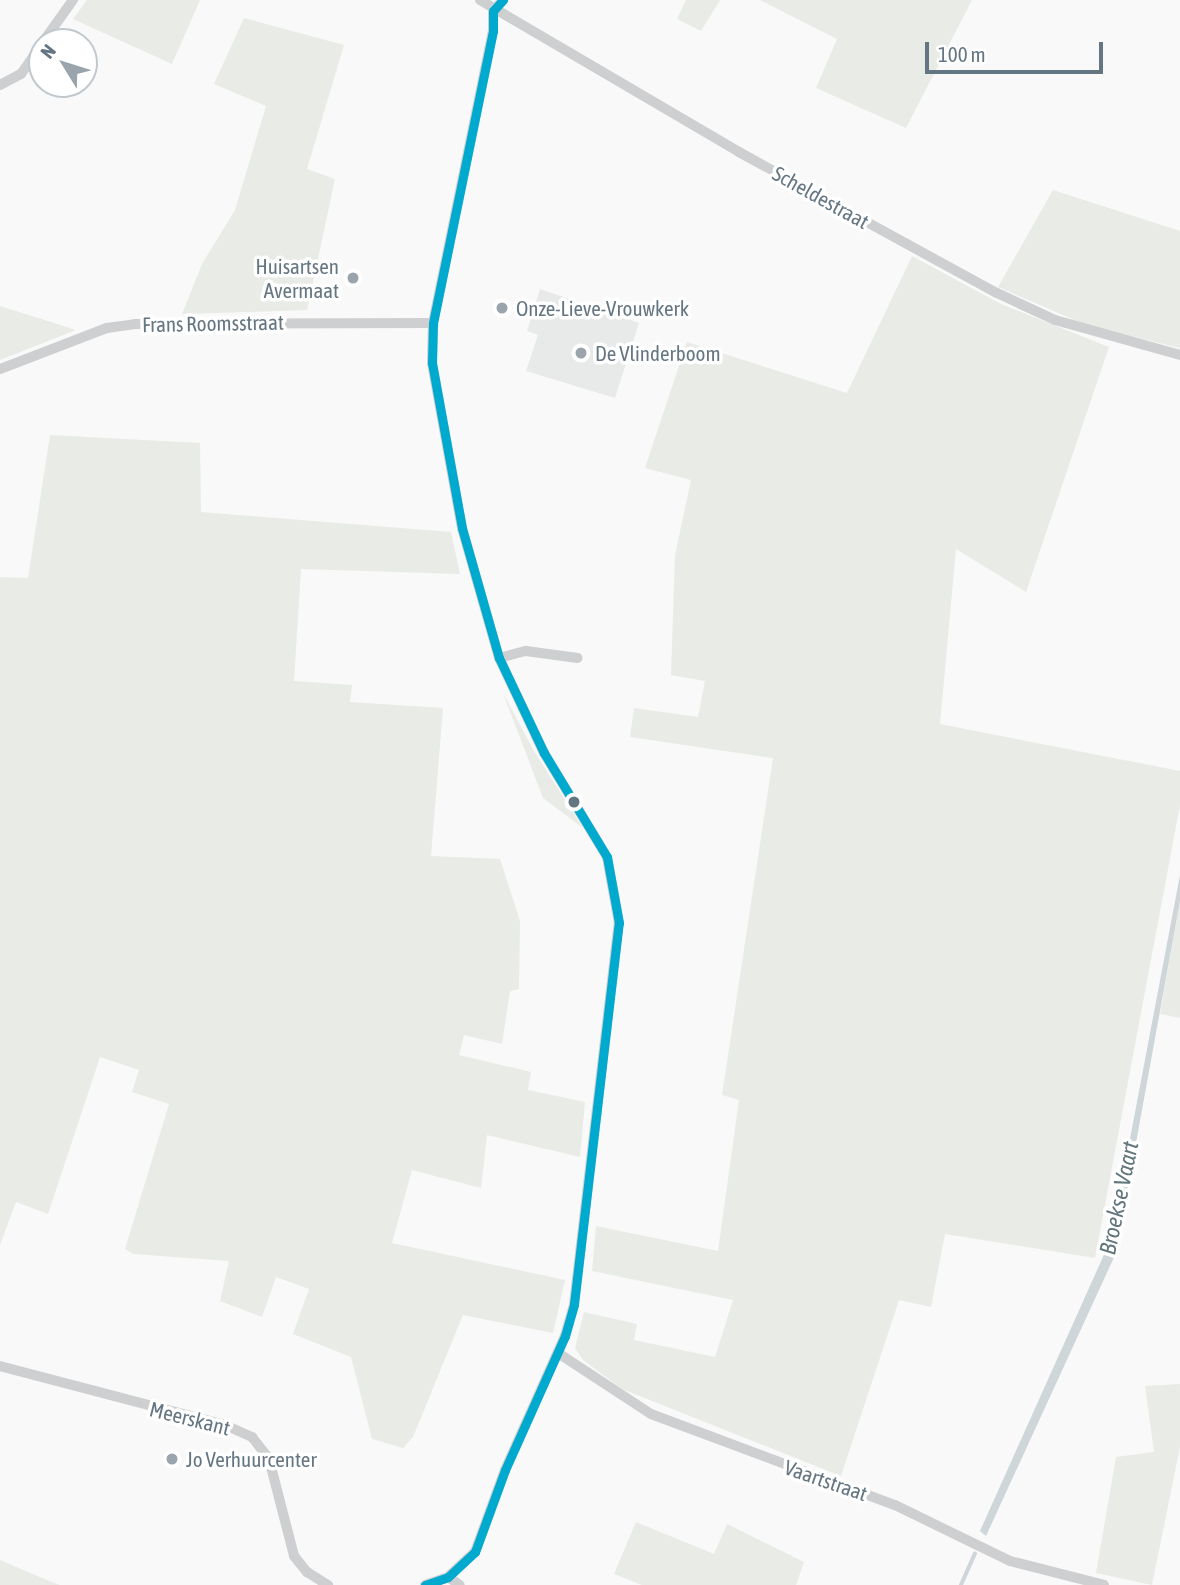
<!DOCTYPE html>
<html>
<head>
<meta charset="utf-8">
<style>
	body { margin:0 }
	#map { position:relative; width:1180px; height:1585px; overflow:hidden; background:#f9f9f9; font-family:"Asap Condensed",sans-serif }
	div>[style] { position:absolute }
	.built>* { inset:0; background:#e8e9e9 }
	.green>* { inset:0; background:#e8ebe6 }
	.water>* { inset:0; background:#ced6d9 }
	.stream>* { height:3.5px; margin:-1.75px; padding:0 1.75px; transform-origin:1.75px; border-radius:1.75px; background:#ced6d9 }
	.street>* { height:10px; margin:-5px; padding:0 5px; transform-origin:5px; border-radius:5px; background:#cecfd0 }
	.bus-1>* { height:9px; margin:-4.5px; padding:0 4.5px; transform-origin:4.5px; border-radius:4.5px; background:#00a9ce }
	.dots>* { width:19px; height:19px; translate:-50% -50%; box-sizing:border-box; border:4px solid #fff; border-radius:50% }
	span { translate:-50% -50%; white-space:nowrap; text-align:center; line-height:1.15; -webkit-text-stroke:7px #fff; paint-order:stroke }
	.street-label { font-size:21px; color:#657683 }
	.poi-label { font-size:21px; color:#657683 }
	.right { translate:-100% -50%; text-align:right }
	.left { translate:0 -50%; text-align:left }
	.water-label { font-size:23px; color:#60757c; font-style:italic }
	.north { position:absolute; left:28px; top:28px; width:70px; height:70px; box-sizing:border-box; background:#fff; border:2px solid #c1c8cd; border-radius:50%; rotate:308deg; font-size:19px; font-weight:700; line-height:28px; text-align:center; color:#657683 }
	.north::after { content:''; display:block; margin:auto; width:24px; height:32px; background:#99a4ac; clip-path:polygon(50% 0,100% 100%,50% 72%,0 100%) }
	.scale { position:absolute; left:925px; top:42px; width:178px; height:32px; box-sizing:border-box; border:4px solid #657683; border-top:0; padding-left:9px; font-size:21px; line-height:24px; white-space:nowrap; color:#657683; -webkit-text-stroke:5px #fff; paint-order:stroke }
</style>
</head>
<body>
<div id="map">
	<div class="built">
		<i style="clip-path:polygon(540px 289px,639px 323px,615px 398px,526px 371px,538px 335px,527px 331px)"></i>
	</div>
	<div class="green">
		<i style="clip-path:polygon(87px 0,200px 0,172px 64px,73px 19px)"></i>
		<i style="clip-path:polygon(686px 0,720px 0,701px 31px,677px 19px)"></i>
		<i style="clip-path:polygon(760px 0,972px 0,906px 128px,816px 88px,837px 39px)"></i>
		<i style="clip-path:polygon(244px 18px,344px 45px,307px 169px,335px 179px,307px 310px,182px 314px,202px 264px,235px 210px,266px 106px,214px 84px)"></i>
		<i style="clip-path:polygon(1053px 190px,1180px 231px,1180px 348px,1086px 325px,998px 287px)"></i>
		<i style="clip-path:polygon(912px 256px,1001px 304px,1109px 347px,1026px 592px,956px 549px,940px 724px,1180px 771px,1180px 805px,1095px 1258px,945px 1234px,931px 1307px,899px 1300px,841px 1476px,622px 1389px,583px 1360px,575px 1348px,584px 1312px,637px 1324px,634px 1340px,715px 1357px,733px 1300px,592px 1271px,596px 1226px,718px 1251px,739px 1100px,722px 1095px,773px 758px,630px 737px,634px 708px,698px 717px,705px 681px,671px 675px,675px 555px,691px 480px,645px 468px,687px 342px,847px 393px)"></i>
		<i style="clip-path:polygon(0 306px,76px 330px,0 360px)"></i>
		<i style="clip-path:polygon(50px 435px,200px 443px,201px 512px,451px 532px,460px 574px,301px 569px,294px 681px,352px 685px,350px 702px,443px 708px,431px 856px,500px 859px,520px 921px,519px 989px,510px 991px,502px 1044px,464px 1035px,459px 1055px,531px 1072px,528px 1090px,585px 1102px,580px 1157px,487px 1135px,481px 1188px,412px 1170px,392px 1243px,565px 1280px,553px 1333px,463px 1315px,413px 1437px,403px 1448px,372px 1439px,351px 1357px,293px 1334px,309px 1289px,276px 1277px,262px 1317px,220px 1301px,229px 1261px,133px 1254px,125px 1249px,169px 1104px,132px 1092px,139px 1070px,100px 1057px,48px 1214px,16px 1202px,0 1245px,0 577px,28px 578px)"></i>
		<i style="clip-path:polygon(503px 693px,534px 751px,583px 828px,543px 798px)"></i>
		<i style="clip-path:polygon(1180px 901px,1180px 1018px,1160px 1014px)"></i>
		<i style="clip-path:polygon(1180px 1384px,1180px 1447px,1152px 1585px,1096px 1573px,1116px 1457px,1154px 1452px,1145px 1386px)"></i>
		<i style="clip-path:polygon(636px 1522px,714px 1554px,727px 1524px,804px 1562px,796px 1585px,642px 1585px,614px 1574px)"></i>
		<i style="clip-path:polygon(0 1560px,42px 1578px,60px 1585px,0 1585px)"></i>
	</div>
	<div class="water">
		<i style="clip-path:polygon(1180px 875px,1180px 901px,1116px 1253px,986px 1536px,980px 1531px,1111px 1239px)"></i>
	</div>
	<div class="stream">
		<i style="left:961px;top:1585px;width:34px;rotate:-66deg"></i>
	</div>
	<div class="street">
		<i style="left:480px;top:0;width:300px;rotate:30.4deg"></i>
		<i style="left:739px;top:152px;width:294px;rotate:28.7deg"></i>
		<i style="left:997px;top:293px;width:64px;rotate:25deg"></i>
		<i style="left:1055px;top:320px;width:130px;rotate:15.6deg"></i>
		<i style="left:43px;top:42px;width:52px;rotate:-54.5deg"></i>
		<i style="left:0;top:85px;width:24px;rotate:-28deg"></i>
		<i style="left:21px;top:74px;width:37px;rotate:-55deg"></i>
		<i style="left:0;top:369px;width:115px;rotate:-21deg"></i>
		<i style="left:107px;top:328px;width:28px;rotate:-8deg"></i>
		<i style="left:135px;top:324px;width:298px;rotate:-0.2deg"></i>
		<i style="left:499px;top:658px;width:28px;rotate:-15deg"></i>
		<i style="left:526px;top:651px;width:52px;rotate:7.7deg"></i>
		<i style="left:558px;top:1353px;width:111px;rotate:33.3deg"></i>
		<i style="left:651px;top:1414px;width:260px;rotate:20.5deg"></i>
		<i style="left:895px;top:1505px;width:128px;rotate:26deg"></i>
		<i style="left:1010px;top:1561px;width:97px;rotate:14.3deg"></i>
		<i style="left:0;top:1366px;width:233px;rotate:14.7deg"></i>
		<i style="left:225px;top:1425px;width:30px;rotate:24deg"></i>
		<i style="left:252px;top:1437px;width:28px;rotate:52deg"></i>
		<i style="left:269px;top:1459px;width:100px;rotate:75.5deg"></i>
		<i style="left:294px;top:1556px;width:21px;rotate:51deg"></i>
		<i style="left:307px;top:1572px;width:25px;rotate:32deg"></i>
		<i style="left:448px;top:1577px;width:14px;rotate:34deg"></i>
		<i style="left:425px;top:1585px;width:24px;rotate:-19deg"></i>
		<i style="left:448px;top:1577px;width:37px;rotate:-43deg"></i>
		<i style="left:475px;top:1552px;width:87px;rotate:-69.9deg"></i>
		<i style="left:505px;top:1470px;width:147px;rotate:-65.9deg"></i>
		<i style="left:565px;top:1336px;width:33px;rotate:-74deg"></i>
		<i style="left:574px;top:1304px;width:384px;rotate:-83.3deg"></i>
		<i style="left:619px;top:923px;width:67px;rotate:-100.3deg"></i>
		<i style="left:607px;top:857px;width:122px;rotate:-121.2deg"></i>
		<i style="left:544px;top:753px;width:105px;rotate:-115.3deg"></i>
		<i style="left:499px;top:658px;width:135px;rotate:-105.9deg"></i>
		<i style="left:462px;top:528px;width:168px;rotate:-100.3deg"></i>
		<i style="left:432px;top:363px;width:40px;rotate:-88.6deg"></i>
		<i style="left:433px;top:323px;width:298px;rotate:-78.4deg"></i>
		<i style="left:493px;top:31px;width:20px;rotate:-90deg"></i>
		<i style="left:493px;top:11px;width:15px;rotate:-48deg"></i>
	</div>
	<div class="bus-1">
		<i style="left:425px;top:1585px;width:24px;rotate:-19deg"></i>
		<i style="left:448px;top:1577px;width:37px;rotate:-43deg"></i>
		<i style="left:475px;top:1552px;width:87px;rotate:-69.9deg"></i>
		<i style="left:505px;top:1470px;width:147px;rotate:-65.9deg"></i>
		<i style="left:565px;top:1336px;width:33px;rotate:-74deg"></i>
		<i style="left:574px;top:1304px;width:384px;rotate:-83.3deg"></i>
		<i style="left:619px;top:923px;width:67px;rotate:-100.3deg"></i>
		<i style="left:607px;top:857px;width:122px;rotate:-121.2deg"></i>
		<i style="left:544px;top:753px;width:105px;rotate:-115.3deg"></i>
		<i style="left:499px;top:658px;width:135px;rotate:-105.9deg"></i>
		<i style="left:462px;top:528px;width:168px;rotate:-100.3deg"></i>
		<i style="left:432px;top:363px;width:40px;rotate:-88.6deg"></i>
		<i style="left:433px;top:323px;width:298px;rotate:-78.4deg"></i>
		<i style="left:493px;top:31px;width:20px;rotate:-90deg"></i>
		<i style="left:493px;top:11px;width:15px;rotate:-48deg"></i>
	</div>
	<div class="dots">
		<i style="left:353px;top:278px;background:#99a4ac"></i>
		<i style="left:502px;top:308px;background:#99a4ac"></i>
		<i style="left:581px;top:353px;background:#99a4ac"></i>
		<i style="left:574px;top:802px;background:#657683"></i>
		<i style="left:172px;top:1459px;background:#99a4ac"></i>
	</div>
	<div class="street-label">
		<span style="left:821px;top:197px;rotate:29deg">Scheldestraat</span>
		<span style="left:213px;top:323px;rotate:-1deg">Frans Roomsstraat</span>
		<span style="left:190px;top:1418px;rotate:14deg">Meerskant</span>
		<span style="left:826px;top:1480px;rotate:19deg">Vaartstraat</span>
	</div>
	<div class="poi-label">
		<span class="right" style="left:339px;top:278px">Huisartsen<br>Avermaat</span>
		<span class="left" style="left:516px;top:308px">Onze-Lieve-Vrouwkerk</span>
		<span class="left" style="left:595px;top:353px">De Vlinderboom</span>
		<span class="left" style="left:186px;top:1459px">Jo Verhuurcenter</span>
	</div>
	<div class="water-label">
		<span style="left:1119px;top:1198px;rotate:-78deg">Broekse Vaart</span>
	</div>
	<div class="north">N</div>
	<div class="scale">100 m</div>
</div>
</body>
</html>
